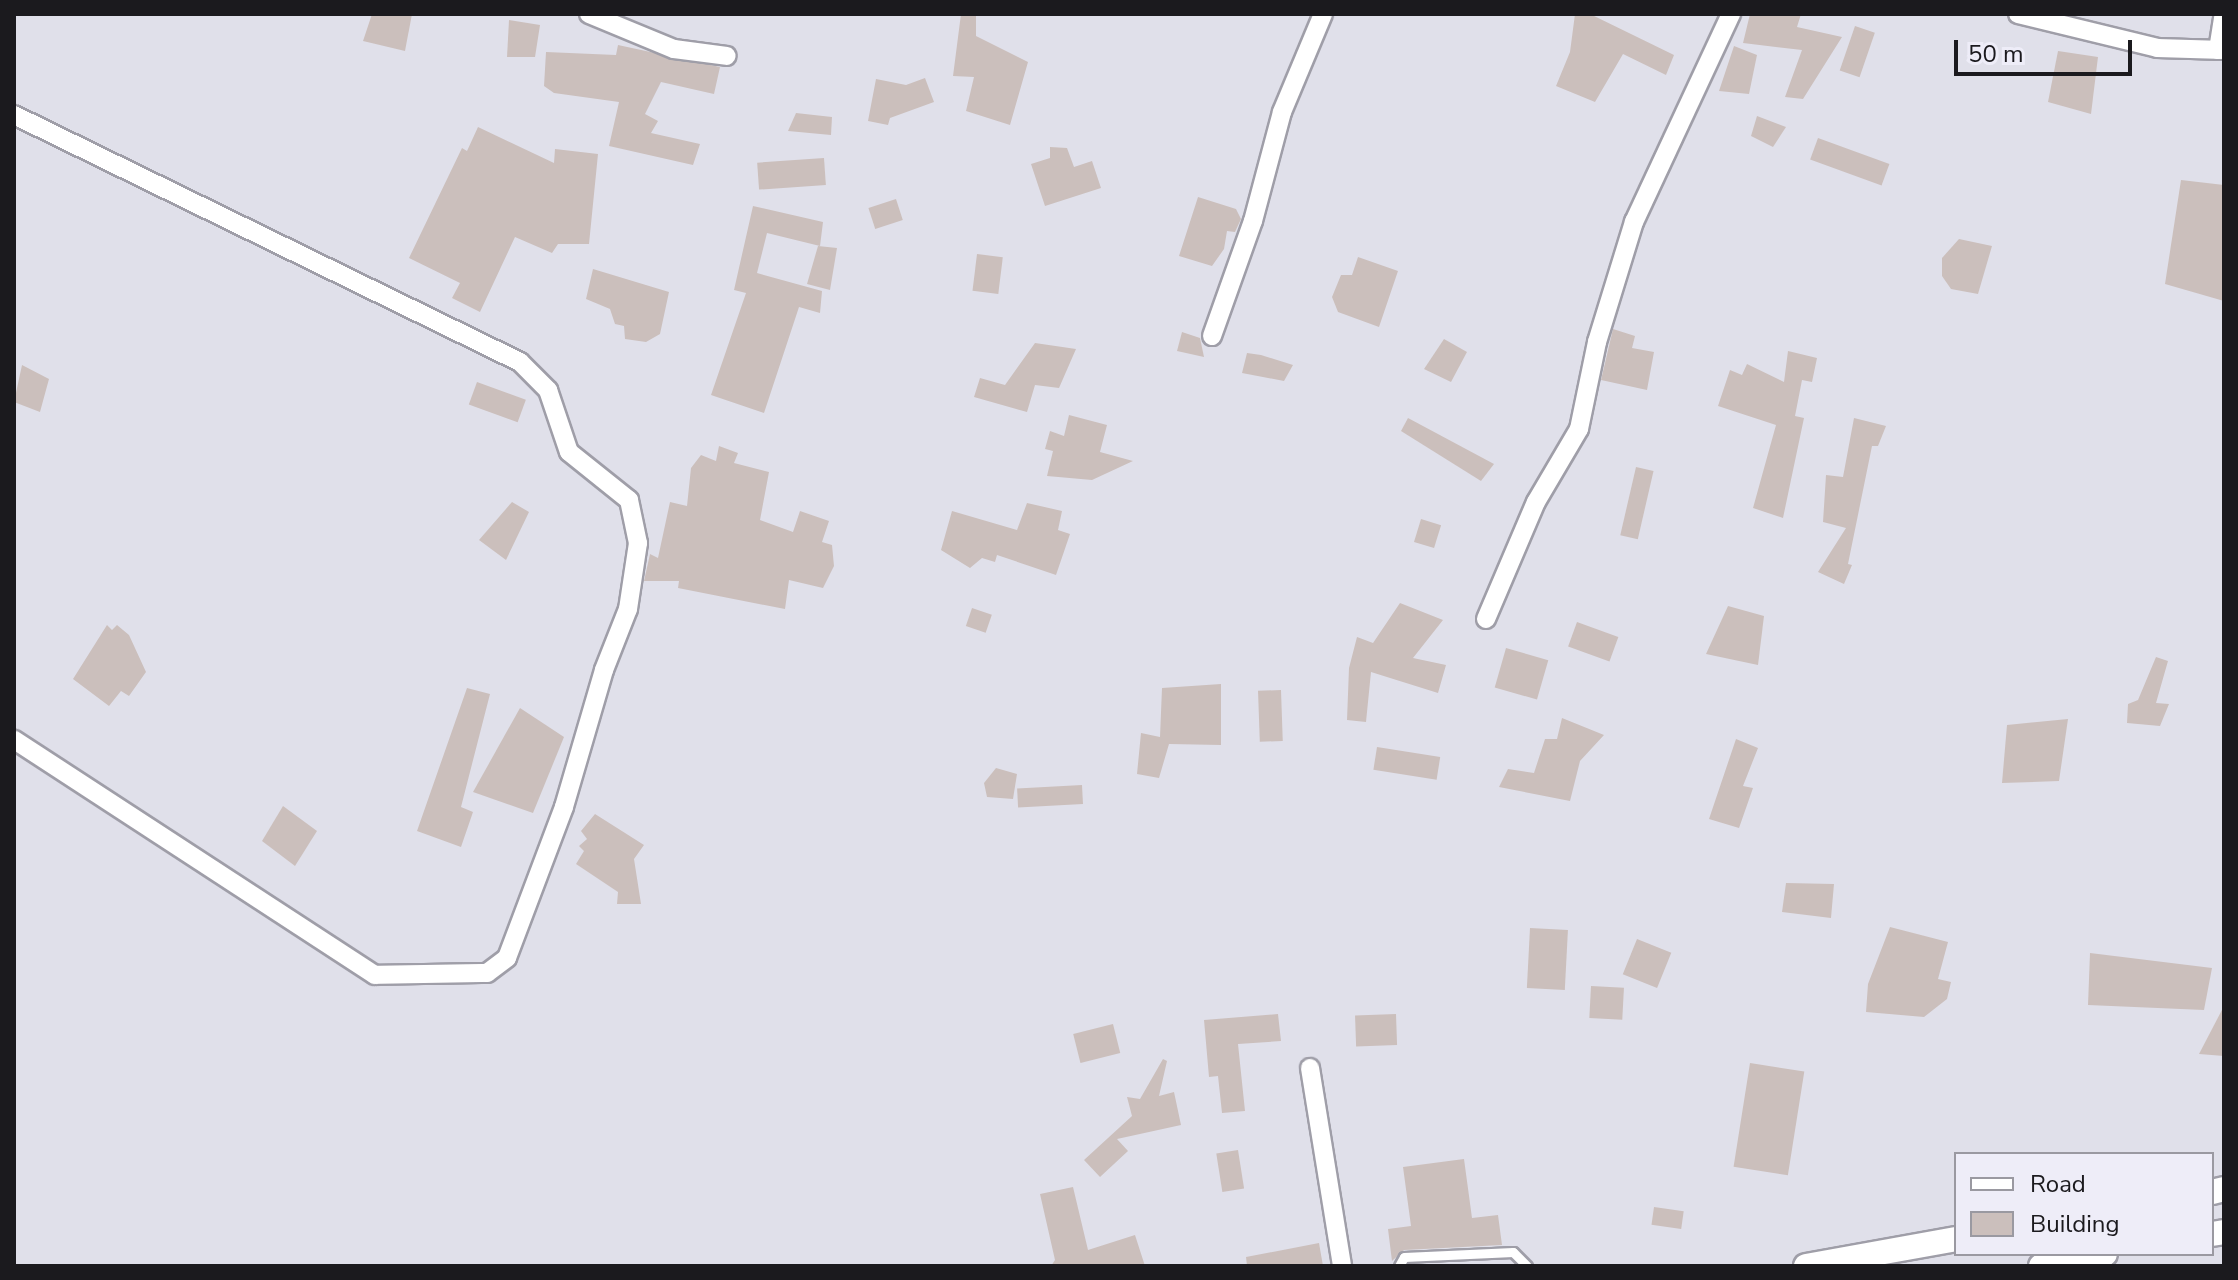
<!DOCTYPE html>
<html>
<head>
<meta charset="utf-8">
<style>
	body { margin:0 }
	#map { position:relative; width:2238px; height:1280px; overflow:hidden; background:#e0e0ea; font-family:"Nunito Sans",sans-serif }
	div>[style] { position:absolute }
	.building>* { inset:0; background:#cbbfbc; transform-origin:0 0 }
	.roads { filter:drop-shadow(2px 0 #9f9ea8) drop-shadow(-2px 0 #9f9ea8) drop-shadow(0 2px #9f9ea8) drop-shadow(0 -2px #9f9ea8) }
	.service>* { height:9px; margin:-4.5px; padding:0 4.5px; transform-origin:4.5px; border-radius:4.5px; background:#fff }
	.minor>* { height:18px; margin:-9px; padding:0 9px; transform-origin:9px; border-radius:9px; background:#fff }
	.tertiary>* { height:24px; margin:-12px; padding:0 12px; transform-origin:12px; border-radius:12px; background:#fff }
	span { translate:-50% -50%; white-space:nowrap; text-align:center; line-height:1.15; -webkit-text-stroke:6px #eeedf8; paint-order:stroke }
	.frame { position:absolute; inset:0; border:16px solid #1b1a1e; pointer-events:none }
	.legend { position:absolute; left:1954px; top:1152px; width:260px; height:104px; box-sizing:border-box; background:#eeedf8; border:2px solid #9a99a1; margin:0; padding:10px 14px; list-style:none; font-size:24px; color:#1b1a1e }
	.legend li { display:flex; align-items:center; gap:16px; height:40px }
	.legend b { width:40px; border:2px solid #9a99a1 }
	.scale { position:absolute; left:1954px; top:40px; width:178px; height:36px; box-sizing:border-box; border:4px solid #1b1a1e; border-top:0; padding-left:10px; font-size:24px; line-height:28px; white-space:nowrap; color:#1b1a1e; -webkit-text-stroke:6px #eeedf8; paint-order:stroke }
</style>
</head>
<body>
<div id="map">
	<div class="building">
		<i style="clip-path:polygon(372px 14px,412px 14px,405px 51px,363px 41px)"></i>
		<i style="clip-path:polygon(961px 14px,976px 14px,976px 36px,1028px 62px,1010px 125px,966px 111px,974px 77px,953px 76px)"></i>
		<i style="clip-path:polygon(1575px 14px,1590px 14px,1674px 55px,1666px 75px,1623px 54px,1595px 102px,1556px 86px,1570px 52px)"></i>
		<i style="clip-path:polygon(1750px 14px,1801px 14px,1797px 27px,1842px 37px,1803px 99px,1785px 97px,1802px 50px,1743px 43px)"></i>
		<i style="clip-path:polygon(509px 20px,540px 25px,535px 57px,507px 57px)"></i>
		<i style="left:1855px;top:26px;width:21px;height:47px;rotate:19deg"></i>
		<i style="clip-path:polygon(618px 45px,720px 67px,714px 94px,661px 82px,645px 114px,658px 121px,651px 133px,700px 144px,693px 165px,609px 146px,619px 102px,554px 93px,544px 86px,546px 52px,616px 55px)"></i>
		<i style="clip-path:polygon(1734px 46px,1757px 55px,1749px 94px,1719px 91px)"></i>
		<i style="clip-path:polygon(2058px 51px,2098px 57px,2091px 114px,2048px 102px)"></i>
		<i style="clip-path:polygon(925px 78px,934px 102px,890px 118px,888px 125px,868px 121px,876px 79px,906px 85px)"></i>
		<i style="clip-path:polygon(796px 113px,832px 117px,831px 135px,788px 131px)"></i>
		<i style="clip-path:polygon(1757px 116px,1786px 127px,1773px 147px,1751px 136px)"></i>
		<i style="clip-path:polygon(478px 127px,554px 163px,555px 149px,598px 154px,589px 244px,558px 244px,552px 253px,515px 237px,480px 312px,452px 298px,460px 283px,409px 258px,462px 148px,467px 151px)"></i>
		<i style="left:1818px;top:138px;width:76px;height:23px;rotate:20deg"></i>
		<i style="clip-path:polygon(1050px 147px,1067px 148px,1074px 167px,1092px 161px,1101px 188px,1045px 206px,1031px 164px,1050px 158px)"></i>
		<i style="left:824px;top:158px;width:27px;height:67px;rotate:86deg"></i>
		<i style="clip-path:polygon(2181px 180px,2224px 185px,2224px 301px,2165px 284px)"></i>
		<i style="clip-path:polygon(1198px 197px,1236px 209px,1241px 219px,1235px 232px,1227px 231px,1224px 249px,1212px 266px,1179px 256px)"></i>
		<i style="left:896px;top:199px;width:22px;height:29px;rotate:72deg"></i>
		<i style="clip-path:polygon(753px 206px,823px 222px,820px 246px,767px 233px,757px 273px,822px 291px,820px 313px,799px 307px,764px 413px,711px 395px,746px 293px,734px 290px)"></i>
		<i style="clip-path:polygon(1959px 239px,1992px 246px,1978px 294px,1951px 289px,1942px 276px,1942px 258px)"></i>
		<i style="clip-path:polygon(818px 246px,837px 248px,830px 290px,807px 284px)"></i>
		<i style="left:977px;top:254px;width:26px;height:37px;rotate:7deg"></i>
		<i style="clip-path:polygon(1358px 257px,1398px 271px,1379px 327px,1338px 312px,1332px 297px,1341px 275px,1352px 275px)"></i>
		<i style="clip-path:polygon(593px 269px,669px 292px,660px 334px,646px 342px,625px 339px,624px 326px,615px 324px,610px 309px,586px 299px)"></i>
		<i style="clip-path:polygon(1613px 329px,1635px 336px,1632px 348px,1654px 352px,1647px 390px,1601px 380px)"></i>
		<i style="clip-path:polygon(1182px 332px,1200px 338px,1204px 357px,1177px 351px)"></i>
		<i style="clip-path:polygon(1444px 339px,1467px 352px,1451px 382px,1424px 369px)"></i>
		<i style="clip-path:polygon(1035px 343px,1076px 349px,1059px 388px,1035px 385px,1027px 412px,974px 397px,980px 378px,1005px 385px)"></i>
		<i style="clip-path:polygon(1788px 351px,1817px 358px,1812px 382px,1802px 380px,1795px 416px,1804px 418px,1783px 518px,1753px 508px,1776px 425px,1718px 406px,1730px 370px,1742px 375px,1747px 364px,1784px 382px)"></i>
		<i style="clip-path:polygon(1247px 353px,1261px 355px,1293px 365px,1284px 381px,1242px 373px)"></i>
		<i style="clip-path:polygon(22px 365px,49px 379px,40px 412px,14px 402px)"></i>
		<i style="left:477px;top:382px;width:52px;height:24px;rotate:20deg"></i>
		<i style="clip-path:polygon(1069px 415px,1107px 425px,1100px 452px,1133px 461px,1092px 480px,1047px 476px,1053px 451px,1045px 449px,1050px 431px,1064px 436px)"></i>
		<i style="clip-path:polygon(1408px 418px,1494px 464px,1481px 481px,1401px 431px)"></i>
		<i style="clip-path:polygon(1854px 418px,1886px 426px,1878px 446px,1872px 446px,1848px 564px,1852px 565px,1844px 584px,1818px 572px,1846px 528px,1823px 522px,1826px 475px,1843px 477px)"></i>
		<i style="clip-path:polygon(719px 446px,738px 453px,734px 463px,769px 472px,760px 520px,793px 532px,800px 511px,829px 521px,822px 542px,832px 545px,834px 566px,823px 588px,789px 580px,785px 609px,678px 588px,679px 581px,644px 581px,650px 554px,658px 558px,670px 502px,687px 506px,691px 468px,701px 455px,716px 461px)"></i>
		<i style="left:1636px;top:467px;width:18px;height:70px;rotate:13deg"></i>
		<i style="clip-path:polygon(512px 502px,529px 512px,506px 560px,479px 540px)"></i>
		<i style="clip-path:polygon(1027px 503px,1062px 511px,1058px 530px,1070px 534px,1056px 575px,997px 555px,995px 562px,982px 558px,970px 568px,941px 550px,952px 511px,1017px 530px)"></i>
		<i style="left:1421px;top:519px;width:21px;height:24px;rotate:17deg"></i>
		<i style="clip-path:polygon(1400px 603px,1443px 620px,1413px 658px,1446px 665px,1438px 693px,1371px 672px,1366px 722px,1347px 720px,1349px 668px,1357px 637px,1373px 643px)"></i>
		<i style="clip-path:polygon(1728px 606px,1764px 616px,1758px 665px,1706px 654px)"></i>
		<i style="left:972px;top:608px;width:21px;height:19px;rotate:19deg"></i>
		<i style="left:1577px;top:622px;width:44px;height:26px;rotate:20deg"></i>
		<i style="clip-path:polygon(107px 625px,112px 630px,117px 625px,129px 635px,146px 672px,129px 696px,121px 691px,109px 706px,73px 679px)"></i>
		<i style="left:1506px;top:648px;width:44px;height:41px;rotate:16deg"></i>
		<i style="clip-path:polygon(2156px 657px,2168px 661px,2156px 703px,2169px 704px,2160px 726px,2127px 723px,2128px 704px,2138px 700px)"></i>
		<i style="clip-path:polygon(1221px 684px,1221px 745px,1169px 744px,1159px 778px,1137px 774px,1141px 733px,1160px 737px,1162px 688px)"></i>
		<i style="clip-path:polygon(467px 688px,490px 694px,461px 807px,473px 812px,461px 847px,417px 831px)"></i>
		<i style="left:1281px;top:690px;width:51px;height:23px;rotate:88deg"></i>
		<i style="clip-path:polygon(520px 708px,564px 737px,533px 813px,473px 792px)"></i>
		<i style="clip-path:polygon(1562px 718px,1604px 735px,1580px 761px,1570px 801px,1499px 787px,1508px 769px,1534px 773px,1545px 739px,1557px 739px)"></i>
		<i style="clip-path:polygon(2068px 719px,2059px 781px,2002px 783px,2007px 725px)"></i>
		<i style="clip-path:polygon(1736px 739px,1758px 748px,1743px 786px,1753px 788px,1739px 828px,1709px 819px)"></i>
		<i style="left:1377px;top:747px;width:64px;height:23px;rotate:9deg"></i>
		<i style="clip-path:polygon(996px 768px,1017px 774px,1013px 799px,987px 797px,984px 783px)"></i>
		<i style="left:1082px;top:785px;width:19px;height:65px;rotate:87deg"></i>
		<i style="clip-path:polygon(283px 806px,317px 831px,295px 866px,262px 841px)"></i>
		<i style="clip-path:polygon(595px 814px,644px 845px,634px 859px,641px 904px,617px 904px,618px 892px,576px 864px,584px 851px,579px 846px,587px 839px,581px 831px)"></i>
		<i style="clip-path:polygon(1786px 883px,1834px 884px,1831px 918px,1782px 912px)"></i>
		<i style="clip-path:polygon(1890px 927px,1948px 942px,1938px 979px,1951px 982px,1947px 999px,1924px 1017px,1866px 1012px,1868px 984px)"></i>
		<i style="left:1530px;top:928px;width:38px;height:60px;rotate:3deg"></i>
		<i style="left:1637px;top:939px;width:37px;height:38px;rotate:22deg"></i>
		<i style="clip-path:polygon(2090px 953px,2212px 968px,2204px 1010px,2088px 1005px)"></i>
		<i style="left:1591px;top:986px;width:33px;height:32px;rotate:3deg"></i>
		<i style="clip-path:polygon(2224px 1006px,2224px 1056px,2199px 1054px)"></i>
		<i style="clip-path:polygon(1278px 1014px,1281px 1041px,1238px 1044px,1245px 1111px,1222px 1113px,1218px 1076px,1209px 1077px,1204px 1020px)"></i>
		<i style="left:1396px;top:1014px;width:31px;height:41px;rotate:88deg"></i>
		<i style="left:1113px;top:1024px;width:30px;height:41px;rotate:76deg"></i>
		<i style="clip-path:polygon(1163px 1059px,1167px 1061px,1159px 1096px,1174px 1092px,1181px 1125px,1117px 1139px,1128px 1151px,1100px 1177px,1084px 1160px,1132px 1116px,1127px 1097px,1140px 1099px)"></i>
		<i style="left:1750px;top:1063px;width:55px;height:105px;rotate:9deg"></i>
		<i style="left:1238px;top:1150px;width:39px;height:22px;rotate:81deg"></i>
		<i style="clip-path:polygon(1464px 1159px,1472px 1218px,1498px 1215px,1502px 1245px,1404px 1250px,1392px 1261px,1388px 1229px,1411px 1226px,1403px 1167px)"></i>
		<i style="clip-path:polygon(1073px 1187px,1088px 1250px,1135px 1235px,1145px 1266px,1051px 1266px,1055px 1260px,1040px 1194px)"></i>
		<i style="left:1654px;top:1207px;width:30px;height:18px;rotate:8deg"></i>
		<i style="clip-path:polygon(1319px 1243px,1323px 1266px,1247px 1266px,1246px 1257px)"></i>
	</div>
	<div class="roads">
		<div class="service">
			<i style="left:1399px;top:1266px;width:10px;rotate:-61deg"></i>
			<i style="left:1404px;top:1257px;width:109px;rotate:-2.6deg"></i>
			<i style="left:1513px;top:1252px;width:20px;rotate:45deg"></i>
		</div>
		<div class="minor">
			<i style="left:589px;top:14px;width:92px;rotate:22.4deg"></i>
			<i style="left:674px;top:49px;width:53px;rotate:7.5deg"></i>
			<i style="left:2018px;top:14px;width:143px;rotate:13.7deg"></i>
			<i style="left:2157px;top:48px;width:67px;rotate:1.7deg"></i>
			<i style="left:2218px;top:50px;width:36px;rotate:-81deg"></i>
			<i style="left:14px;top:115px;width:563px;rotate:26.02deg"></i>
			<i style="left:520px;top:362px;width:40px;rotate:45deg"></i>
			<i style="left:548px;top:390px;width:65px;rotate:71.3deg"></i>
			<i style="left:569px;top:452px;width:77px;rotate:38.7deg"></i>
			<i style="left:629px;top:500px;width:44px;rotate:78.2deg"></i>
			<i style="left:638px;top:543px;width:67px;rotate:98.6deg"></i>
			<i style="left:628px;top:609px;width:66px;rotate:111.5deg"></i>
			<i style="left:604px;top:670px;width:143px;rotate:106.3deg"></i>
			<i style="left:564px;top:807px;width:161px;rotate:110.7deg"></i>
			<i style="left:507px;top:958px;width:25px;rotate:143deg"></i>
			<i style="left:487px;top:973px;width:112px;rotate:179deg"></i>
			<i style="left:375px;top:975px;width:431px;rotate:-146.9deg"></i>
			<i style="left:1212px;top:336px;width:122px;rotate:-70.4deg"></i>
			<i style="left:1253px;top:221px;width:113px;rotate:-75.1deg"></i>
			<i style="left:1282px;top:112px;width:106px;rotate:-67.3deg"></i>
			<i style="left:1486px;top:619px;width:127px;rotate:-66.9deg"></i>
			<i style="left:1536px;top:502px;width:85px;rotate:-59.5deg"></i>
			<i style="left:1579px;top:429px;width:89px;rotate:-78.3deg"></i>
			<i style="left:1597px;top:342px;width:126px;rotate:-72.9deg"></i>
			<i style="left:1634px;top:222px;width:230px;rotate:-65deg"></i>
			<i style="left:1310px;top:1068px;width:201px;rotate:80.8deg"></i>
		</div>
		<div class="tertiary">
			<i style="left:2212px;top:1192px;width:12px;rotate:-14deg"></i>
			<i style="left:2212px;top:1234px;width:12px;rotate:-9deg"></i>
			<i style="left:1806px;top:1266px;width:152px;rotate:-10.2deg"></i>
			<i style="left:2041px;top:1266px;width:65px;rotate:-10.6deg"></i>
		</div>
	</div>
	<div class="frame"></div>
	<ul class="legend">
	<li><b style="height:10px;background:#fff"></b>Road</li>
	<li><b style="height:22px;background:#cbbfbc"></b>Building</li>
	</ul>
	<div class="scale">50 m</div>
</div>
</body>
</html>
